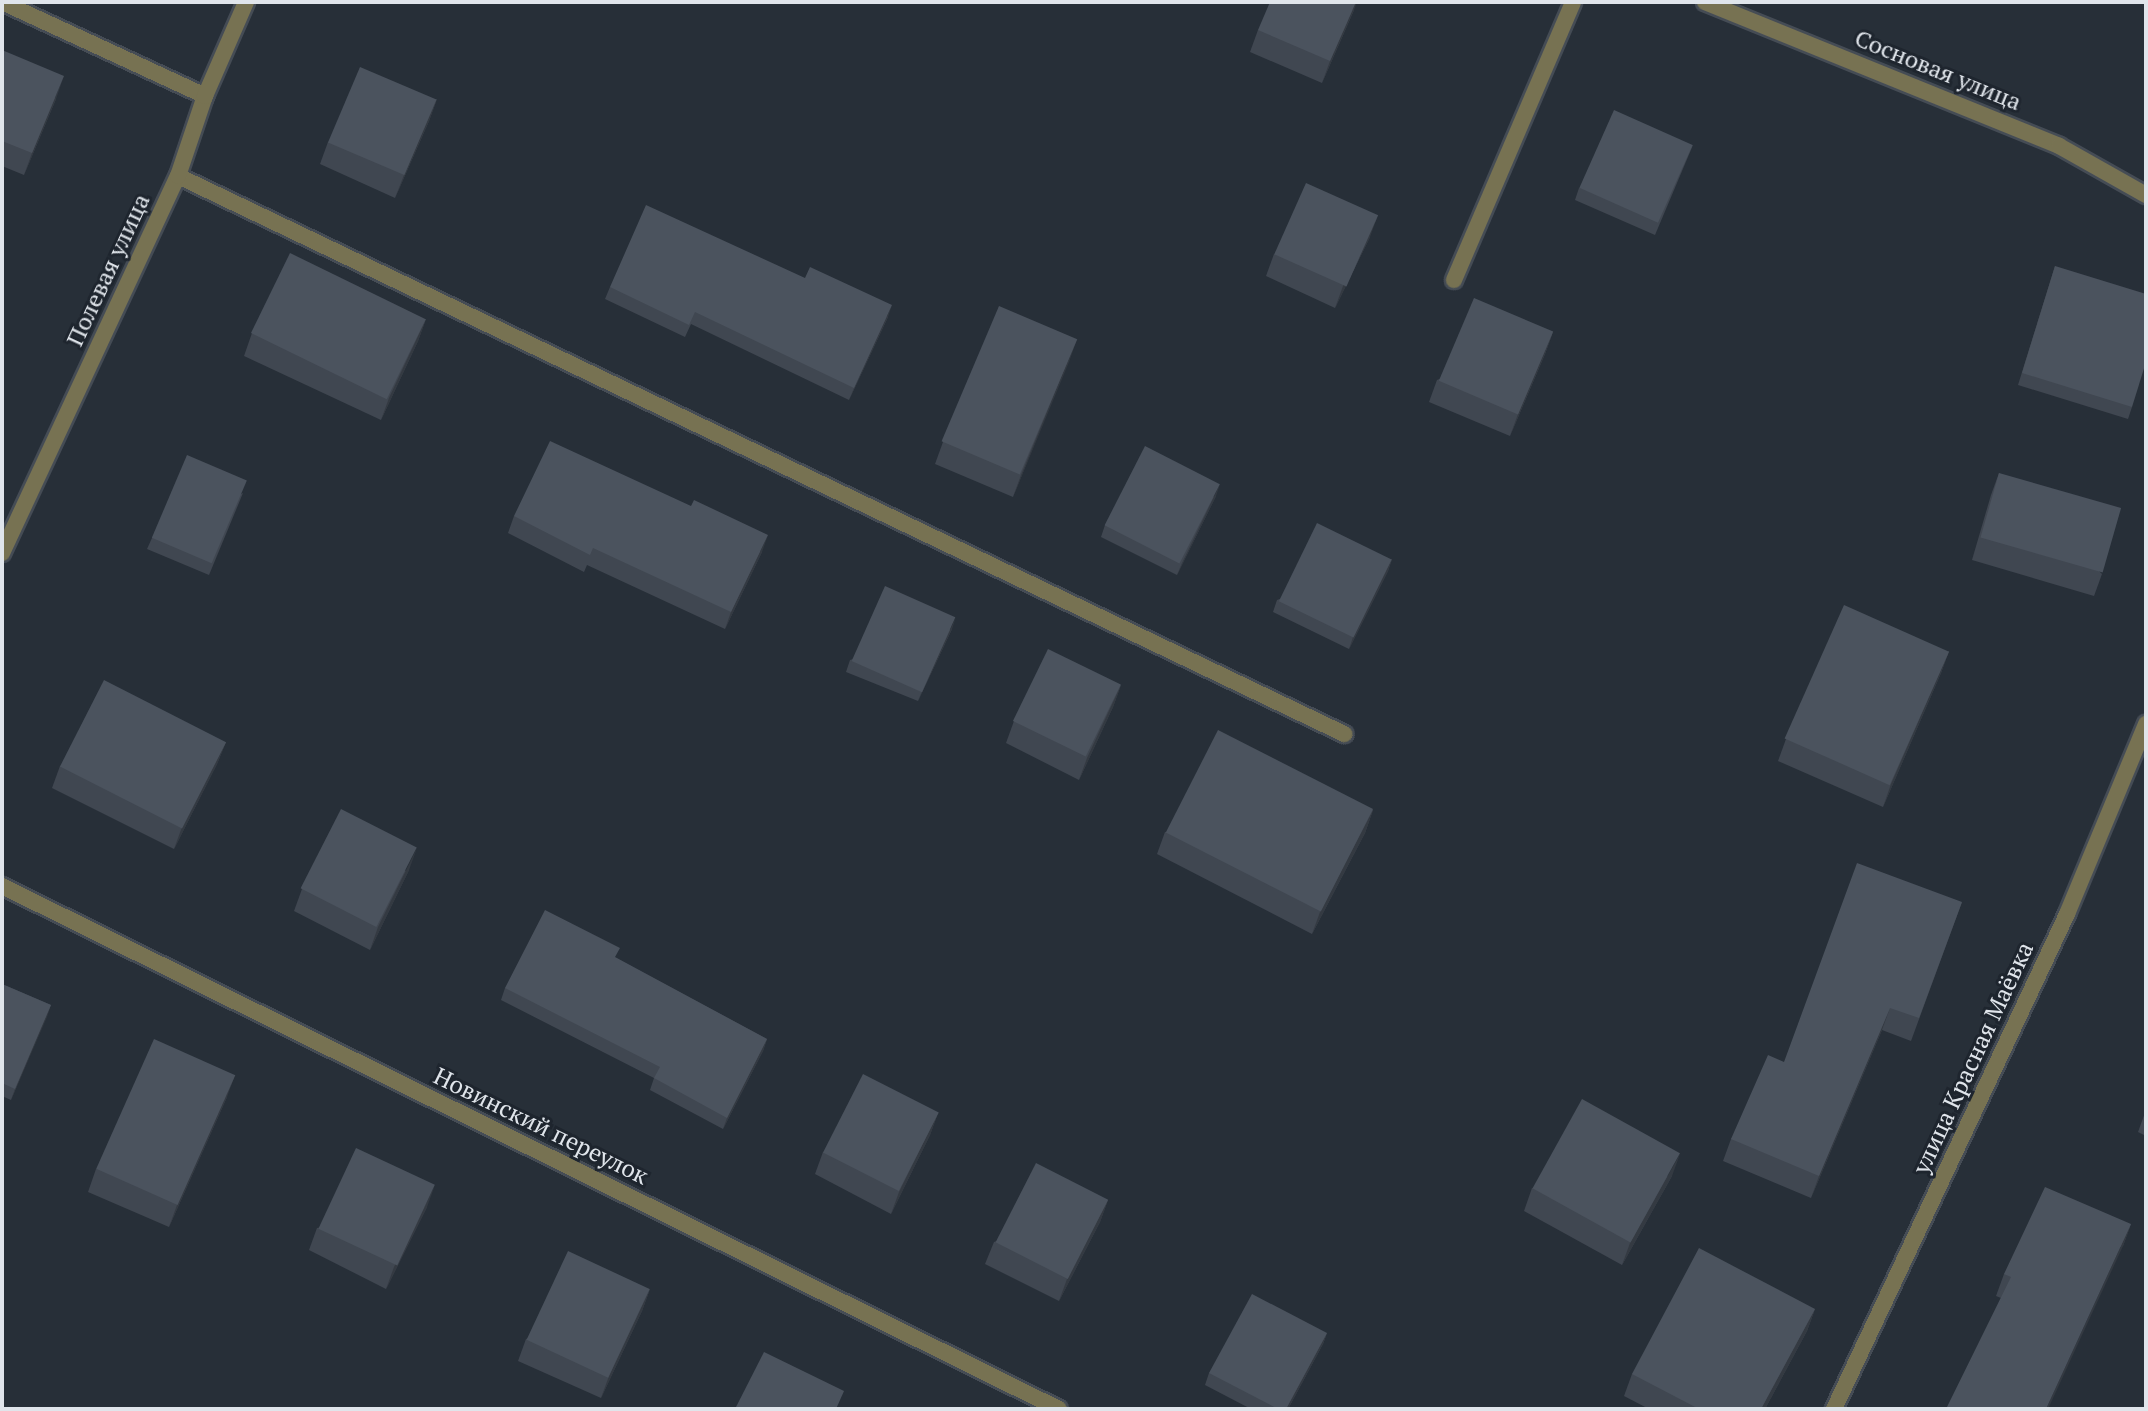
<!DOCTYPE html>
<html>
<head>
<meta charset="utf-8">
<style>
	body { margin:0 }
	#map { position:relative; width:2148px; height:1411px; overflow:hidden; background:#272f38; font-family:"PT Serif",serif }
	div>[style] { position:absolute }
	.roads { filter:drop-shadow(2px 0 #454c55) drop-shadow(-2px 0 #454c55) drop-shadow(0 2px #454c55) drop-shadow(0 -2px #454c55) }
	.service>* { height:16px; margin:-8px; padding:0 8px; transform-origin:8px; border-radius:8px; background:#777252 }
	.minor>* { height:16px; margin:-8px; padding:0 8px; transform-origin:8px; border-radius:8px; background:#777252 }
	.wall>* { inset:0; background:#404751 }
	.shaded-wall>* { inset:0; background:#343a42 }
	.building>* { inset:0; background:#4b535e; transform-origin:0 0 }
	span { translate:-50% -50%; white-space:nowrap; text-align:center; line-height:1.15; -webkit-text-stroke:6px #1e252e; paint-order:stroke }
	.street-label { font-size:24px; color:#e0e5eb }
	.frame { position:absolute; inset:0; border:4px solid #e0e5eb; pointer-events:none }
</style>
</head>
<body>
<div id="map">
	<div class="roads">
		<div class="service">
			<i style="left:178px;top:176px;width:1293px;rotate:25.57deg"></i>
			<i style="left:2px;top:886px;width:1179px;rotate:26.33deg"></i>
		</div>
		<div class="minor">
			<i style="left:2px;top:2px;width:224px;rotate:24.8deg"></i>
			<i style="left:1705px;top:2px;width:382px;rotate:22.1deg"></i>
			<i style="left:2059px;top:146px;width:100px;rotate:29.4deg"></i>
			<i style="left:1454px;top:280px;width:302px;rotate:-66.8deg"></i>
			<i style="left:2px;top:553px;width:416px;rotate:-65deg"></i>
			<i style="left:178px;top:176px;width:84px;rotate:-71.4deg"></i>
			<i style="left:205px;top:96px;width:103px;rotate:-66.4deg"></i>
			<i style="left:1834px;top:1409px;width:547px;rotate:-64.79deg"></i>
			<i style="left:2067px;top:914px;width:206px;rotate:-67.4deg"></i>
		</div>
	</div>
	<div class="wall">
		<i style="clip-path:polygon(1354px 10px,1322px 83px,1250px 52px,1258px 30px)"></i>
		<i style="clip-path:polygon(2px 50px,56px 99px,24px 175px,2px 166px)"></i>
		<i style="clip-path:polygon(437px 99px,429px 121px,395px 198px,320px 164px,328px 142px)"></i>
		<i style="clip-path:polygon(1693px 145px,1655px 235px,1575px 200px,1579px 188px)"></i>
		<i style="clip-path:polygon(1370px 237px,1335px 308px,1266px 276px,1274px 254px)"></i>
		<i style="clip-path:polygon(2055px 266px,2132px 407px,2128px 419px,2018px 385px)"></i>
		<i style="clip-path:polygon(805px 278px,888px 317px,849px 400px,691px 324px,685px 337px,605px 299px,610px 287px)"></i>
		<i style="clip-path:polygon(426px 319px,418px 341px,381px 420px,244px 356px,252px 333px)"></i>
		<i style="clip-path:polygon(1553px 332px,1545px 354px,1510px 436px,1429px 402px,1437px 380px)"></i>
		<i style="clip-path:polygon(1077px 339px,1013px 497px,935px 464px,943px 442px)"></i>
		<i style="clip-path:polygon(1999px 473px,2102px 574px,2094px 596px,1972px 560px,1991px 495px)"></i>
		<i style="clip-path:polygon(243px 493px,209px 575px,147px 549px,152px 538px)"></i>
		<i style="clip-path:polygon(1216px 496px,1177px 575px,1101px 537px,1105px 525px)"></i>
		<i style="clip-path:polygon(691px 506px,762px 552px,725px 629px,587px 565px,584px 572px,508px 533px,514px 516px)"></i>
		<i style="clip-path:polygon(1392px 559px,1388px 571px,1349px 649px,1273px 612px,1277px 600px)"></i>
		<i style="clip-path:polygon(952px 629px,918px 701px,846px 672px,850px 660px)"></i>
		<i style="clip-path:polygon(1949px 651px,1941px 673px,1883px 807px,1778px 761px,1786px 739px)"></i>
		<i style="clip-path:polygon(1121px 685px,1113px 707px,1079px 780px,1006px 743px,1014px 721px)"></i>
		<i style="clip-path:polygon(226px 742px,217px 764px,174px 849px,52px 788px,60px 766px)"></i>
		<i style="clip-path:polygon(1373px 810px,1365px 833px,1312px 934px,1157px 854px,1165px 832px)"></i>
		<i style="clip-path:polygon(409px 870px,370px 950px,294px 911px,302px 889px)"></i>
		<i style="clip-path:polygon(1962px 902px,1911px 1041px,1882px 1030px,1811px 1198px,1723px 1161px,1731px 1139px,1784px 1062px)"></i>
		<i style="clip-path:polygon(616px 958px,767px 1039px,763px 1051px,723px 1129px,650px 1090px,654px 1078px,501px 1000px,505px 988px)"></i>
		<i style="clip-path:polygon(2px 984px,51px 1005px,11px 1100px,2px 1096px)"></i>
		<i style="clip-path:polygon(227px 1097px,169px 1227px,88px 1192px,96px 1169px)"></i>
		<i style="clip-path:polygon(2146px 1110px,2146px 1136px,2138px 1132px)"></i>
		<i style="clip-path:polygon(938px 1113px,930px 1135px,891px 1214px,815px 1174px,823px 1152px)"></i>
		<i style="clip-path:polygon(1672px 1176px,1622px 1265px,1524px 1211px,1532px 1188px)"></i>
		<i style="clip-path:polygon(1108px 1200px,1100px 1222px,1059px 1301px,985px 1264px,994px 1242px)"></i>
		<i style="clip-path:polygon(427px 1207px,386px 1289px,309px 1250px,317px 1228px)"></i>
		<i style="clip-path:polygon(2131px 1224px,2123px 1246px,2001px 1298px,1996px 1296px,2004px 1274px)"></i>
		<i style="clip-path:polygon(650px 1289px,642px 1311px,601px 1398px,518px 1361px,526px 1339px)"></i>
		<i style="clip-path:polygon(1815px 1309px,1807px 1331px,1765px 1409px,1649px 1409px,1624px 1396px,1632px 1374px)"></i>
		<i style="clip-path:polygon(1327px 1333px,1323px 1344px,1288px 1409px,1251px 1409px,1205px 1385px,1209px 1373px)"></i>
	</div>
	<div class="shaded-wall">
		<i style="clip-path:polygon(1356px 2px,1357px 2px,1354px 10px,1322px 83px,1330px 61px)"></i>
		<i style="clip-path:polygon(64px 76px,56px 99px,24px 175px,32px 153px)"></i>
		<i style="clip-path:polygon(437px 99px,429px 121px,395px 198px,404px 175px)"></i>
		<i style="clip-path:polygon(1378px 215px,1370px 237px,1335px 308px,1343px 286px)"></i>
		<i style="clip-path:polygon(892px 305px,888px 317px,849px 400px,854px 388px)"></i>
		<i style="clip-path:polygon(426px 319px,418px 341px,381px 420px,389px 398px)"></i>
		<i style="clip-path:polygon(1553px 332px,1545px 354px,1510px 436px,1518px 414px)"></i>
		<i style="clip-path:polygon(1077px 339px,1069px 362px,1013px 497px,1021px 475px)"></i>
		<i style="clip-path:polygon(1220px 484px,1216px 496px,1177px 575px,1182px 563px)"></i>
		<i style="clip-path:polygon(768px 535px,762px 552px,725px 629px,731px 612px)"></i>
		<i style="clip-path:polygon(1392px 559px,1388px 571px,1349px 649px,1353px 637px)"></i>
		<i style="clip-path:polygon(956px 617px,952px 629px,918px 701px,923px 689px)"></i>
		<i style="clip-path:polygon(1949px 651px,1941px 673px,1883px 807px,1891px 784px)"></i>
		<i style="clip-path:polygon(1121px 685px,1113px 707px,1079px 780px,1087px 758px)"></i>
		<i style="clip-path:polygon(226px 742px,217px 764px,174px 849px,182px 827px)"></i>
		<i style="clip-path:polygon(1373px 810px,1365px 833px,1312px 934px,1320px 912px)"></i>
		<i style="clip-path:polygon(417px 848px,409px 870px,370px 950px,378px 927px)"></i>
		<i style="clip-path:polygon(51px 1005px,47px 1017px,11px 1100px,15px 1089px)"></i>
		<i style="clip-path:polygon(1890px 1008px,1882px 1030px,1811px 1198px,1819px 1176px)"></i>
		<i style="clip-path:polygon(767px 1039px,763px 1051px,723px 1129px,727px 1118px)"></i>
		<i style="clip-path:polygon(235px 1075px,227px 1097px,169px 1227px,177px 1205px)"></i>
		<i style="clip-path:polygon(938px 1113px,930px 1135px,891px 1214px,899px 1192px)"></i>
		<i style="clip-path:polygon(1680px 1154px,1672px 1176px,1622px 1265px,1630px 1243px)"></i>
		<i style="clip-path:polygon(435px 1185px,427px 1207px,386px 1289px,394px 1267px)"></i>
		<i style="clip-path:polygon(1108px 1200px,1100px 1222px,1059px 1301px,1067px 1279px)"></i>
		<i style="clip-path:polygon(2131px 1224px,2123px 1246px,2048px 1409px,2046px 1409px)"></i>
		<i style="clip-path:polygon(650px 1289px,642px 1311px,601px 1398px,609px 1376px)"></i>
		<i style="clip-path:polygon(1815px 1309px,1807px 1331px,1765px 1409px,1761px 1409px)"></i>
		<i style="clip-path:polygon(1327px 1333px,1323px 1344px,1288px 1409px,1286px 1409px)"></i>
	</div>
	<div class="building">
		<i style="clip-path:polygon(1270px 2px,1356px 2px,1330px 61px,1258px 30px)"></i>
		<i style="clip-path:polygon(2px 50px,64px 76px,32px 153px,2px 141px)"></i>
		<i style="left:360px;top:67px;width:83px;height:82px;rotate:23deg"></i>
		<i style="left:1614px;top:110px;width:86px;height:85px;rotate:24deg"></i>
		<i style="left:1306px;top:183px;width:79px;height:78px;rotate:24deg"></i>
		<i style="clip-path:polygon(646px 205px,805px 278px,810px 267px,892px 305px,854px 388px,695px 312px,689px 325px,610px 287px)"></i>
		<i style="left:290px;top:253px;width:151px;height:89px;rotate:26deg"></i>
		<i style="clip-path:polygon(2055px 266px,2146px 294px,2146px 362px,2132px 407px,2022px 373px)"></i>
		<i style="left:1474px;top:298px;width:86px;height:90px;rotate:23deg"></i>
		<i style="left:999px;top:306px;width:85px;height:147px;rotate:23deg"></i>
		<i style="clip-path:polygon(550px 441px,691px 506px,694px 500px,768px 535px,731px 612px,593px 548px,590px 555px,514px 516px)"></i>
		<i style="left:1145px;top:446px;width:84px;height:89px;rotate:27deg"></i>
		<i style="left:187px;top:455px;width:65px;height:90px;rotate:23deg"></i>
		<i style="left:1999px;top:473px;width:127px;height:67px;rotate:16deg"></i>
		<i style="left:1317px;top:523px;width:83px;height:87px;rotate:26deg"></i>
		<i style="left:885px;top:586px;width:77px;height:82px;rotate:24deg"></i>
		<i style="left:1844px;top:605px;width:115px;height:146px;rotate:24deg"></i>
		<i style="left:1048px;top:649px;width:81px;height:80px;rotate:26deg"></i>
		<i style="left:104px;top:680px;width:137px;height:97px;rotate:27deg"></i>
		<i style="left:1218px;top:730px;width:174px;height:115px;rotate:27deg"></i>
		<i style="left:341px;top:809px;width:85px;height:89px;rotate:27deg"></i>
		<i style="clip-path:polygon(1857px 863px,1962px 902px,1919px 1018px,1890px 1008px,1819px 1176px,1731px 1139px,1768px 1055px,1784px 1062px)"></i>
		<i style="clip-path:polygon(545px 910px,620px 948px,615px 957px,767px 1039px,727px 1118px,654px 1078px,660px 1067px,505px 988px)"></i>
		<i style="clip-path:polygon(2px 984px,51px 1005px,15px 1089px,2px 1083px)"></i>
		<i style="left:154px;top:1039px;width:89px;height:142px;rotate:24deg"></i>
		<i style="left:863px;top:1074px;width:85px;height:88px;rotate:27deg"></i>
		<i style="left:1582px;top:1099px;width:112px;height:102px;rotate:29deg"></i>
		<i style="left:356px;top:1148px;width:87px;height:89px;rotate:25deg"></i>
		<i style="left:1036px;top:1163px;width:81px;height:89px;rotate:27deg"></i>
		<i style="clip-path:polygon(2045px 1187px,2131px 1224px,2046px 1409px,1946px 1409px,2011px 1277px,2004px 1274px)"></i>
		<i style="clip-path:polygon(1699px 1248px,1815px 1309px,1761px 1409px,1699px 1409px,1632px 1374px)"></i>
		<i style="left:568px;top:1251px;width:90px;height:98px;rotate:25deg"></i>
		<i style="clip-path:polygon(1252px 1294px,1327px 1333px,1286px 1409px,1278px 1409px,1209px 1373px)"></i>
		<i style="clip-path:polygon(764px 1352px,844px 1391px,836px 1409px,735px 1409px)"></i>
	</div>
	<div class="street-label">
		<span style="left:1938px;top:70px;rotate:22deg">Сосновая улица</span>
		<span style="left:108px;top:270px;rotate:-65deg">Полевая улица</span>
		<span style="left:1973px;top:1058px;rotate:-65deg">улица Красная Маёвка</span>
		<span style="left:541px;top:1126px;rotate:26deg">Новинский переулок</span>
	</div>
	<div class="frame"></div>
</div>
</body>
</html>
